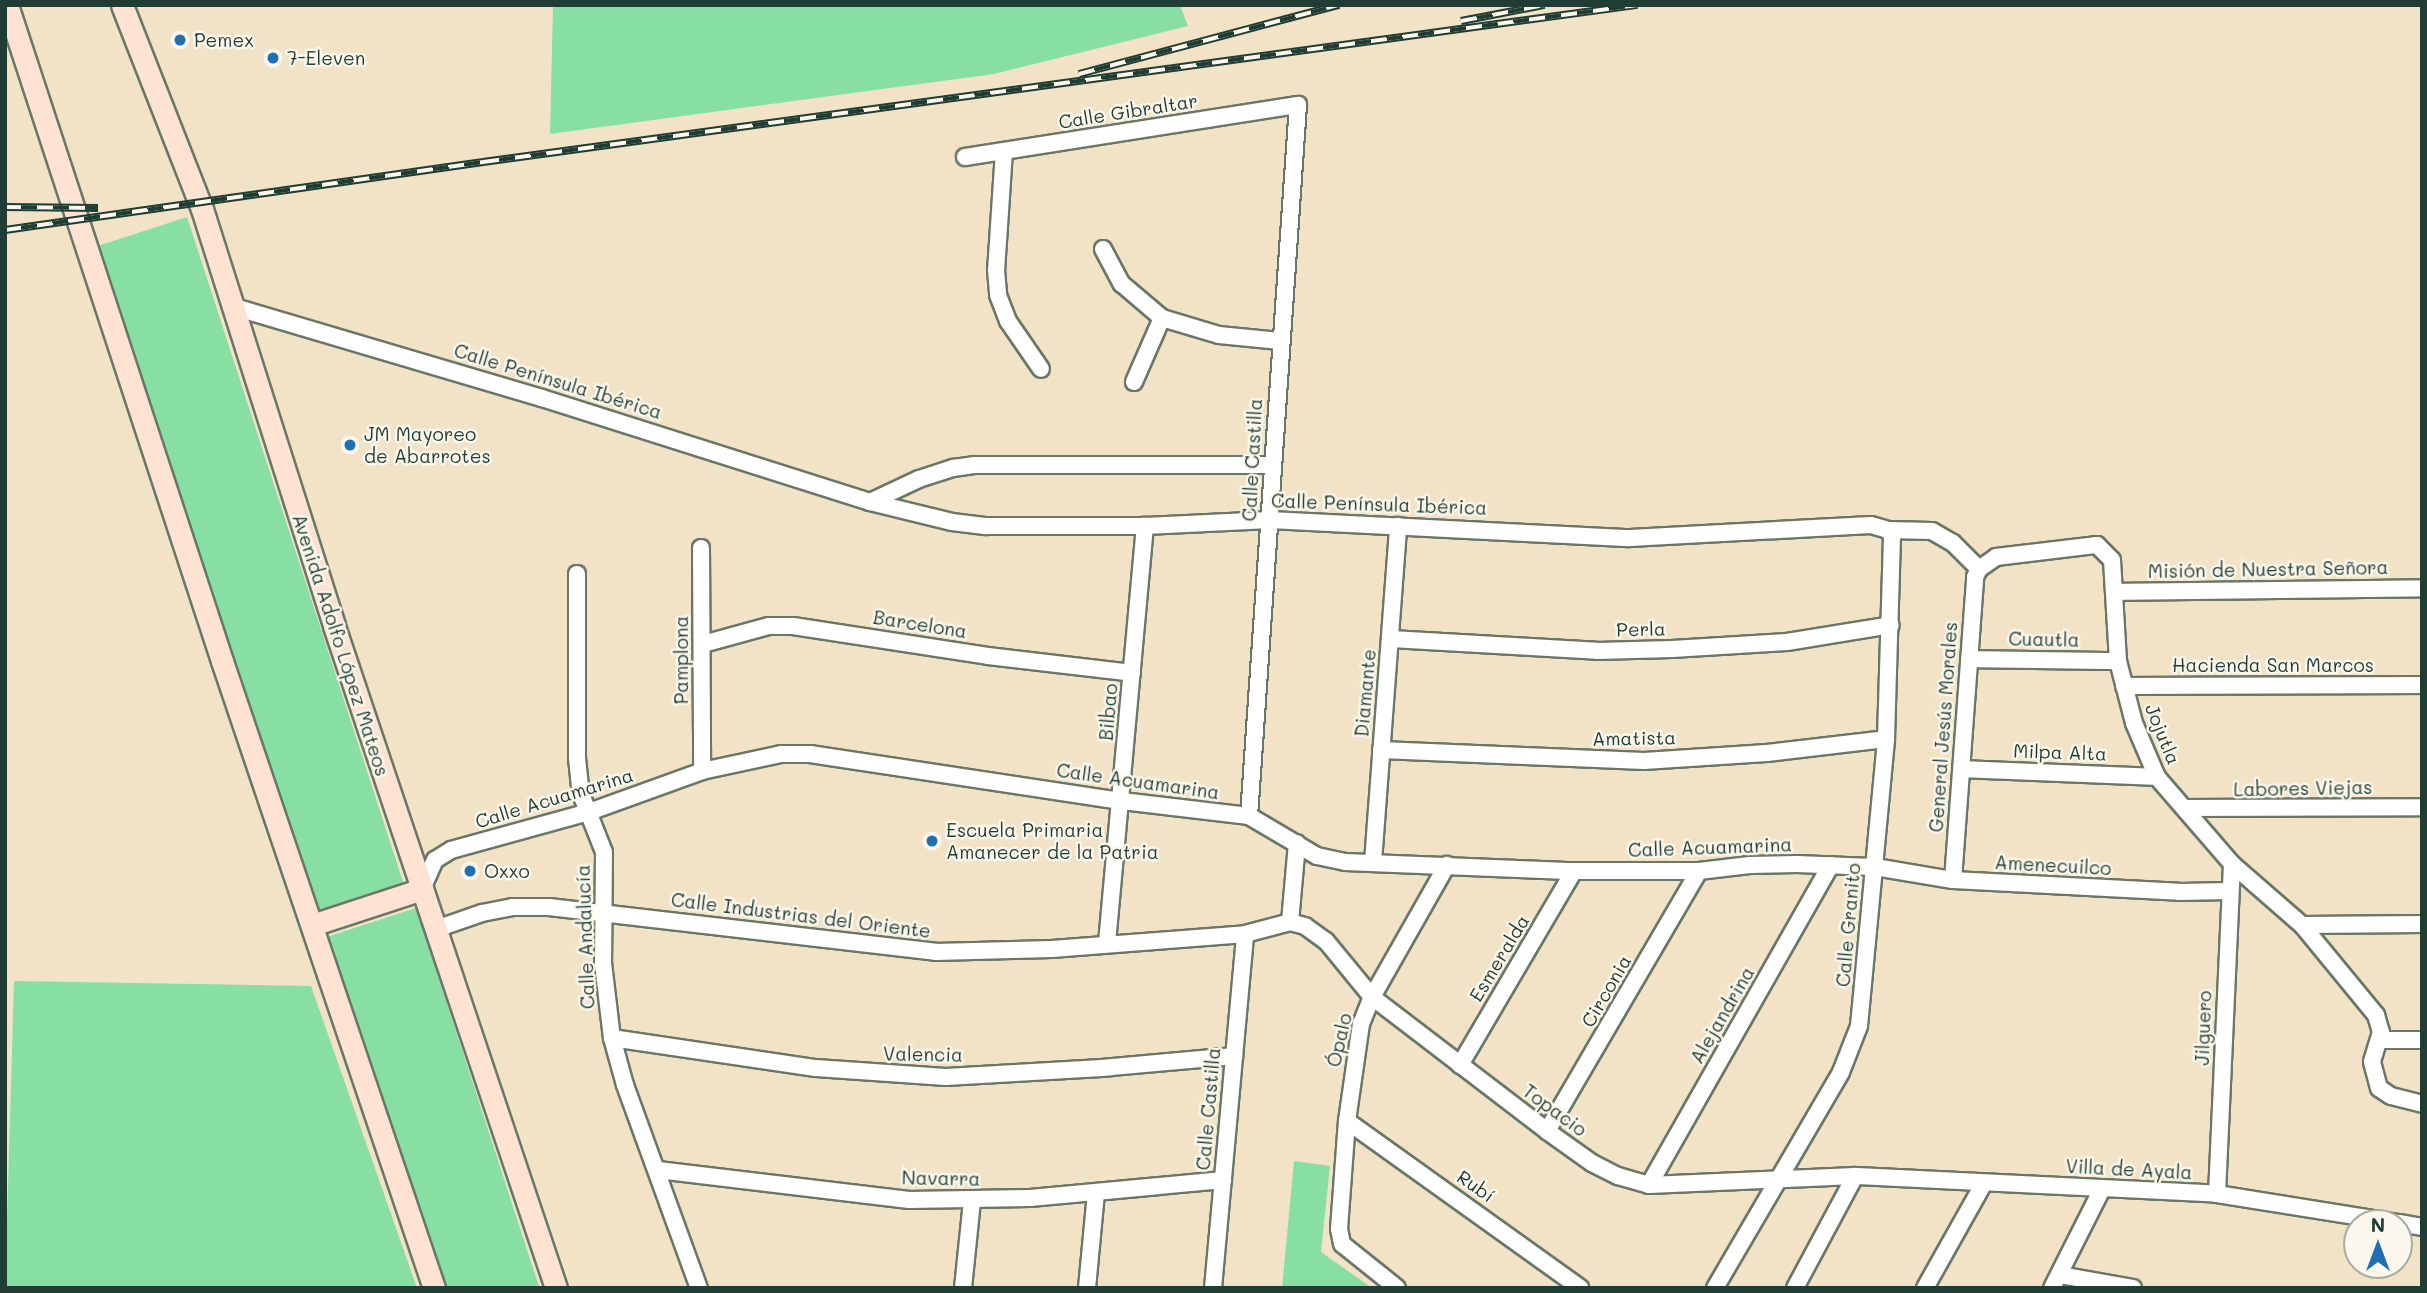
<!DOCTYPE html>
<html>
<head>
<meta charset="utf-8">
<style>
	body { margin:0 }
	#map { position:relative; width:2427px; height:1293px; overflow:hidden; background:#f2e2c6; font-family:Mali,sans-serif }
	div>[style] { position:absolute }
	.green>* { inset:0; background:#88dfa4; transform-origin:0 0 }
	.roads { filter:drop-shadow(2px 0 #697767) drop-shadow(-2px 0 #697767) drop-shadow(0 2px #697767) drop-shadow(0 -2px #697767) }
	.minor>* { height:16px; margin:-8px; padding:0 8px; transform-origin:8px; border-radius:8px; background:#fff }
	.secondary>* { height:21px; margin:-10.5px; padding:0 10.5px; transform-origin:10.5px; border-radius:10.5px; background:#fee3d2 }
	.rail>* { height:8px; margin-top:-4px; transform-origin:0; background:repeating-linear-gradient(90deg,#fbf7ec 0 16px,#1f3d34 0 32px); box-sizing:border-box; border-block:2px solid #1f3d34 }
	.dots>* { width:19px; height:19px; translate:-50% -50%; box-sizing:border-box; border:4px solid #fbf7ec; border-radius:50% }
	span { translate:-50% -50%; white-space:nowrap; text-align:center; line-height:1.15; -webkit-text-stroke:5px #fbf7ec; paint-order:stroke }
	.poi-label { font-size:19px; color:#1f3d34 }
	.left { translate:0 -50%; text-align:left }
	.street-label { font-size:19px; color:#1f3d34 }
	.frame { position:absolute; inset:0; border:7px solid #1f3d34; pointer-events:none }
	.north { position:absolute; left:2343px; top:1209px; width:70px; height:70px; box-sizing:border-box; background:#fbf7ec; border:2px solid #a3ada2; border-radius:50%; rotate:0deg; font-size:19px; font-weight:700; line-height:28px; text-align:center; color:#1f3d34 }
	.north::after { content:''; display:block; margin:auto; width:24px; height:32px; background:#1f6fb2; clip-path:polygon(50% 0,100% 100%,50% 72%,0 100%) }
</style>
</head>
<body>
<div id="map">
	<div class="green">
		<i style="clip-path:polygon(553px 5px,1180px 5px,1188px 26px,994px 74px,550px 134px)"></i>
		<i style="left:187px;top:217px;width:705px;height:96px;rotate:72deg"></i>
		<i style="left:416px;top:908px;width:401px;height:94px;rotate:72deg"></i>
		<i style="clip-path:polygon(14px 981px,311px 986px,417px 1288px,5px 1288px)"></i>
		<i style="clip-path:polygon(1294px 1161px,1330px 1166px,1321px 1252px,1372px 1288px,1282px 1288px)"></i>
	</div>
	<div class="roads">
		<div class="minor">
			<i style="left:1004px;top:151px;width:119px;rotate:93.8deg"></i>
			<i style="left:996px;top:270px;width:25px;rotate:85deg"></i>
			<i style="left:998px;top:295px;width:28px;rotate:69deg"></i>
			<i style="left:1008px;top:321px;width:58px;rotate:55.5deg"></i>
			<i style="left:965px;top:157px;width:337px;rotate:-8.9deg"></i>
			<i style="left:1298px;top:105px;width:713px;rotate:93.94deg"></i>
			<i style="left:1103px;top:249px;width:40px;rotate:62deg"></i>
			<i style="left:1122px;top:284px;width:52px;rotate:40.4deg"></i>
			<i style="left:1162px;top:318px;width:59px;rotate:16.6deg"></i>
			<i style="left:1219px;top:335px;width:61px;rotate:5.6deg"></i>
			<i style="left:231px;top:306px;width:324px;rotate:16.5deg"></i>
			<i style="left:542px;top:398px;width:344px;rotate:17.6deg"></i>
			<i style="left:870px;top:502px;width:84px;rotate:13.7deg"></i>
			<i style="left:952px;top:522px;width:35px;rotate:7deg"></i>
			<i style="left:987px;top:526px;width:158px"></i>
			<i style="left:1145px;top:526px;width:125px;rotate:-2.7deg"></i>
			<i style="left:1270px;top:520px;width:360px;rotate:2.9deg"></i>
			<i style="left:1630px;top:538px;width:241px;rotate:-3.1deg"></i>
			<i style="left:1871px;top:525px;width:18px;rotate:16deg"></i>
			<i style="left:1888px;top:530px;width:44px;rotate:1.3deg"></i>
			<i style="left:1932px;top:531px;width:24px;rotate:30deg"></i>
			<i style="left:1953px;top:543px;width:37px;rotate:45deg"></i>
			<i style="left:1134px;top:382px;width:70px;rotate:-66.4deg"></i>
			<i style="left:870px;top:502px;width:54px;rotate:-25.1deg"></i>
			<i style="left:919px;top:479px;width:36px;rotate:-18deg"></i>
			<i style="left:953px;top:468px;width:21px;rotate:-8deg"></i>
			<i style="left:974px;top:465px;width:297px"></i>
			<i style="left:701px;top:548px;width:223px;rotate:89.7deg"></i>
			<i style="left:577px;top:574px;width:184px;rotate:90deg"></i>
			<i style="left:577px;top:758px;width:36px;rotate:84deg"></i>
			<i style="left:581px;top:794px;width:62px;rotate:68.4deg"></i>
			<i style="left:604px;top:852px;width:111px;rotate:90.5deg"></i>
			<i style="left:603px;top:963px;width:76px;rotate:83.2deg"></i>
			<i style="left:612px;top:1038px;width:49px;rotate:74.5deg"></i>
			<i style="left:625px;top:1085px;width:216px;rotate:70deg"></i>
			<i style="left:2116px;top:592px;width:306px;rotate:-0.7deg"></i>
			<i style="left:1391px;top:639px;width:206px;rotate:3.3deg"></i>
			<i style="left:1597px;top:651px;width:75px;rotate:-1.5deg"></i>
			<i style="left:1672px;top:649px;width:115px;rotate:-3.5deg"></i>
			<i style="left:1787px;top:642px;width:105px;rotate:-9.3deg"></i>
			<i style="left:703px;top:644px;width:68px;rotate:-15.3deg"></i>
			<i style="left:769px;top:626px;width:24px"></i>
			<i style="left:793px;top:626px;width:197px;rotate:8.7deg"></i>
			<i style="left:988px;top:656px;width:145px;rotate:6.7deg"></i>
			<i style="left:1969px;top:659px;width:149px;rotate:0.8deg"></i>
			<i style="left:2124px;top:686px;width:298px;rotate:-0.2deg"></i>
			<i style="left:1381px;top:750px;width:263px;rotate:2.4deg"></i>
			<i style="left:1644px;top:761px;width:123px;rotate:-3.7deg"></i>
			<i style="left:1767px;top:753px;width:120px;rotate:-6.7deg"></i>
			<i style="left:1962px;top:769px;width:195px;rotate:2.3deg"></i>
			<i style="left:2186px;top:808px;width:236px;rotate:-0.2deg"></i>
			<i style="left:1373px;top:862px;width:337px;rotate:-85.7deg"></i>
			<i style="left:1953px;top:880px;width:304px;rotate:-85.8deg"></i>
			<i style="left:1975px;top:577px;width:9px;rotate:-63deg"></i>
			<i style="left:1979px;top:569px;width:21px;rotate:-35deg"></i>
			<i style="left:1996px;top:557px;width:102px;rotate:-6.8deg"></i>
			<i style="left:2097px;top:545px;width:21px;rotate:45deg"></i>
			<i style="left:2112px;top:560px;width:101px;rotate:86.6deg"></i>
			<i style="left:2118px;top:661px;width:64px;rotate:75.5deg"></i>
			<i style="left:2134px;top:723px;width:59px;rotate:66.9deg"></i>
			<i style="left:2157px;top:777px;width:115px;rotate:49.2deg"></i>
			<i style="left:2232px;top:864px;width:93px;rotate:41.1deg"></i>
			<i style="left:2302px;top:925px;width:117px;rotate:50.6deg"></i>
			<i style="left:2376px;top:1015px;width:18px;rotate:74deg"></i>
			<i style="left:2381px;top:1032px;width:31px;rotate:107deg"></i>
			<i style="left:2372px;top:1062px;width:27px;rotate:75deg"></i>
			<i style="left:2379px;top:1088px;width:14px;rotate:34deg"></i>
			<i style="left:2391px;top:1096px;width:32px;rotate:14deg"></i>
			<i style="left:422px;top:889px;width:32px;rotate:-66deg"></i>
			<i style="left:435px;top:860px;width:19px;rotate:-32deg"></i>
			<i style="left:451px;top:850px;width:143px;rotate:-15.4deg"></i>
			<i style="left:589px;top:812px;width:120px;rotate:-19.9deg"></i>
			<i style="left:702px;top:771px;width:81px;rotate:-12.1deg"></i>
			<i style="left:781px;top:754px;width:29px"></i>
			<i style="left:810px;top:754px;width:316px;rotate:8.6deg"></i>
			<i style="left:1122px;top:801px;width:128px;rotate:6.7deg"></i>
			<i style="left:1249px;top:816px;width:79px;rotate:30.5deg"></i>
			<i style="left:1317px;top:856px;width:29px;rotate:12deg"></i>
			<i style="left:1345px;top:862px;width:229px;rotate:2.3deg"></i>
			<i style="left:1574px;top:871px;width:125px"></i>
			<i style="left:1699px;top:871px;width:51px;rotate:-6.7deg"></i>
			<i style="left:1750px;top:865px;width:47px;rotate:-1.2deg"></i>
			<i style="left:1797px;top:864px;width:78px;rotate:2.2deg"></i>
			<i style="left:1875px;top:867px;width:79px;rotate:9.5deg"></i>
			<i style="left:1953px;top:880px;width:226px;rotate:3deg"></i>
			<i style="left:2179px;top:892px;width:51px;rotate:-1.1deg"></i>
			<i style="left:1290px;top:922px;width:16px;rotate:15deg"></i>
			<i style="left:1305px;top:926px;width:26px;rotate:36deg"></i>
			<i style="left:1326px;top:941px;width:72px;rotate:50.6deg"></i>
			<i style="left:1372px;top:997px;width:220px;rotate:37.4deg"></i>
			<i style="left:1547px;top:1131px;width:55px;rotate:35.4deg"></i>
			<i style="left:1592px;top:1163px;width:29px;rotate:27deg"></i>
			<i style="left:1618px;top:1176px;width:32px;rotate:16deg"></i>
			<i style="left:1649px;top:1185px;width:206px;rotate:-2.5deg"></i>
			<i style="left:1855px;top:1176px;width:362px;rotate:2.8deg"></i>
			<i style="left:2217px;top:1194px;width:183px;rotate:9.1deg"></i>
			<i style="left:1290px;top:922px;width:79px;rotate:-84.9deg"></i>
			<i style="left:2302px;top:925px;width:120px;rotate:-0.5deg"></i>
			<i style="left:436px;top:929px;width:49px;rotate:-19.2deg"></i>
			<i style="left:482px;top:913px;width:32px;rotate:-11deg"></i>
			<i style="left:513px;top:907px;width:36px"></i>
			<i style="left:549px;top:907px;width:389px;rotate:6.6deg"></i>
			<i style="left:935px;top:952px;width:117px;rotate:-1.5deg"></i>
			<i style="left:1052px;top:949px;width:194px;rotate:-4.4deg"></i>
			<i style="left:1245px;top:934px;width:47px;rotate:-14.9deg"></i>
			<i style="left:1107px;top:943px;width:419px;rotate:-84.8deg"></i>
			<i style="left:612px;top:1038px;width:206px;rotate:8.4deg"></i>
			<i style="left:816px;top:1068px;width:130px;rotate:4deg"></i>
			<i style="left:946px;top:1077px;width:156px;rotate:-3.3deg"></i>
			<i style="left:1102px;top:1068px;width:133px;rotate:-5.2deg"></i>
			<i style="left:2380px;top:1040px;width:42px"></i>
			<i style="left:1460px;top:1065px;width:225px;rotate:-59.6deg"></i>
			<i style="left:1347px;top:1121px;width:287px;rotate:35.6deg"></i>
			<i style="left:1547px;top:1131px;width:301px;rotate:-59.7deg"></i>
			<i style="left:658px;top:1170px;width:253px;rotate:6.8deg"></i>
			<i style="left:909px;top:1200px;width:121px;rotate:-0.9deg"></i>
			<i style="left:1030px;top:1198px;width:194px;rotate:-5.3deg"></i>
			<i style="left:1649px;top:1185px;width:368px;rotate:-60.4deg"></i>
			<i style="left:2217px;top:1194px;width:330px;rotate:-87.4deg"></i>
			<i style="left:2399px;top:1223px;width:23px;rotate:10deg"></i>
			<i style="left:2060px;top:1275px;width:74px;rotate:10.1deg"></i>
			<i style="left:963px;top:1288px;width:87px;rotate:-84.1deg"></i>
			<i style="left:1087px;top:1288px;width:95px;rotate:-84.6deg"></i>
			<i style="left:1213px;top:1288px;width:355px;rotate:-84.8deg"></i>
			<i style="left:1397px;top:1288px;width:70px;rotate:-141.3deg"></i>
			<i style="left:1342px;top:1244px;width:15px;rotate:-101deg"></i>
			<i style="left:1339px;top:1229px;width:108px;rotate:-85.8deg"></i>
			<i style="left:1347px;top:1121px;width:98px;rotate:-81.8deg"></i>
			<i style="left:1361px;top:1024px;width:29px;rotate:-68deg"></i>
			<i style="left:1372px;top:997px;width:152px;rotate:-60.4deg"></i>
			<i style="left:1715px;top:1288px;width:250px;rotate:-59.7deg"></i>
			<i style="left:1841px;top:1072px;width:49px;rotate:-68.6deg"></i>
			<i style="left:1859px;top:1026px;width:288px;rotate:-84.6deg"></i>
			<i style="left:1886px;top:739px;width:203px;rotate:-88.3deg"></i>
			<i style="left:1892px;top:536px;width:7px;rotate:-124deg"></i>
			<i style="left:1795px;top:1288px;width:127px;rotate:-61.8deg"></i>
			<i style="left:1925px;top:1288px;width:120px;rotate:-60.7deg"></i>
			<i style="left:2052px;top:1288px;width:111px;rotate:-63.2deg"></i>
		</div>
		<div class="secondary">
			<i style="left:7px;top:5px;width:690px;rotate:71.85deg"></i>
			<i style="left:222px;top:661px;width:662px;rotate:71.32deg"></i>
			<i style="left:122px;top:5px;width:219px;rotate:68.6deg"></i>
			<i style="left:202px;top:209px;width:437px;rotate:72.4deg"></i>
			<i style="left:334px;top:626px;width:698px;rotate:71.46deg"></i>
			<i style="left:312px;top:925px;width:116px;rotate:-18.1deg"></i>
		</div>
	</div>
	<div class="rail">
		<i style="left:1461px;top:21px;width:85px;rotate:-10.9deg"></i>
		<i style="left:1079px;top:74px;width:269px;rotate:-14.9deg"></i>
		<i style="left:5px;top:207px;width:93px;rotate:0.6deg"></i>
		<i style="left:5px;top:230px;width:483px;rotate:-8.1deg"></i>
		<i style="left:483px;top:162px;width:1165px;rotate:-7.75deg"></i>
	</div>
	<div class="dots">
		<i style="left:180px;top:40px;background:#1f6fb2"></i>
		<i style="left:273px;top:58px;background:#1f6fb2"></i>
		<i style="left:350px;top:445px;background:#1f6fb2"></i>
		<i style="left:932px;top:841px;background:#1f6fb2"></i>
		<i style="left:470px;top:871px;background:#1f6fb2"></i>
	</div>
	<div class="poi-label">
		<span class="left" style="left:194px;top:40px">Pemex</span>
		<span class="left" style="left:287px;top:58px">7-Eleven</span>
		<span class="left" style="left:364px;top:445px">JM Mayoreo<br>de Abarrotes</span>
		<span class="left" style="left:946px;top:841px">Escuela Primaria<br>Amanecer de la Patria</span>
		<span class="left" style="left:484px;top:871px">Oxxo</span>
	</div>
	<div class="street-label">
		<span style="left:1128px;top:111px;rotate:-9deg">Calle Gibraltar</span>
		<span style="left:558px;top:381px;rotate:17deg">Calle Península Ibérica</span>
		<span style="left:1252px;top:460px;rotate:-87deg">Calle Castilla</span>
		<span style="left:1379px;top:504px;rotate:2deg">Calle Península Ibérica</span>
		<span style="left:2268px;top:569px;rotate:-1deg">Misión de Nuestra Señora</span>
		<span style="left:920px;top:624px;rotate:9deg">Barcelona</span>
		<span style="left:1641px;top:629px;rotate:-1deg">Perla</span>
		<span style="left:2044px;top:639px;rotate:1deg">Cuautla</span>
		<span style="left:341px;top:645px;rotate:72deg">Avenida Adolfo López Mateos</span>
		<span style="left:681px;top:660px;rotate:-90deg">Pamplona</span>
		<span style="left:2273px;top:665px">Hacienda San Marcos</span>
		<span style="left:1365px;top:693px;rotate:-85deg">Diamante</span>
		<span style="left:1108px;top:712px;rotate:-85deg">Bilbao</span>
		<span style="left:1943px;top:727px;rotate:-86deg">General Jesús Morales</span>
		<span style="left:2163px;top:734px;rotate:68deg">Jojutla</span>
		<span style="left:1634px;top:738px;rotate:-1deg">Amatista</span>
		<span style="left:2060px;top:752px;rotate:2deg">Milpa Alta</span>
		<span style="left:1138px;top:781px;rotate:8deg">Calle Acuamarina</span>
		<span style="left:2303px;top:788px;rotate:-1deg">Labores Viejas</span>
		<span style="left:554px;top:798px;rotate:-17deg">Calle Acuamarina</span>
		<span style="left:1710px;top:847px;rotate:-2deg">Calle Acuamarina</span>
		<span style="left:2053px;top:865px;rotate:3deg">Amenecuilco</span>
		<span style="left:801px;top:915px;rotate:7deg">Calle Industrias del Oriente</span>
		<span style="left:1848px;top:925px;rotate:-85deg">Calle Granito</span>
		<span style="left:585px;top:937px;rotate:-92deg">Calle Andalucía</span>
		<span style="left:1499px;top:958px;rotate:-59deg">Esmeralda</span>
		<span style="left:1606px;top:991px;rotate:-60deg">Circonia</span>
		<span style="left:1722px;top:1015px;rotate:-60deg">Alejandrina</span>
		<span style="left:2203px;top:1028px;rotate:-88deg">Jilguero</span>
		<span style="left:1339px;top:1040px;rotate:-77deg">Ópalo</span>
		<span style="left:923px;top:1054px;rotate:1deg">Valencia</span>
		<span style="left:1208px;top:1109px;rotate:-85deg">Calle Castilla</span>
		<span style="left:1555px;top:1110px;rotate:36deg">Topacio</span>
		<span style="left:2129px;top:1169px;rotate:3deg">Villa de Ayala</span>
		<span style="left:941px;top:1178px;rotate:1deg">Navarra</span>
		<span style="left:1476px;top:1186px;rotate:35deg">Rubí</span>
	</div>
	<div class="frame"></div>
	<div class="north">N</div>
</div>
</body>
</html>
